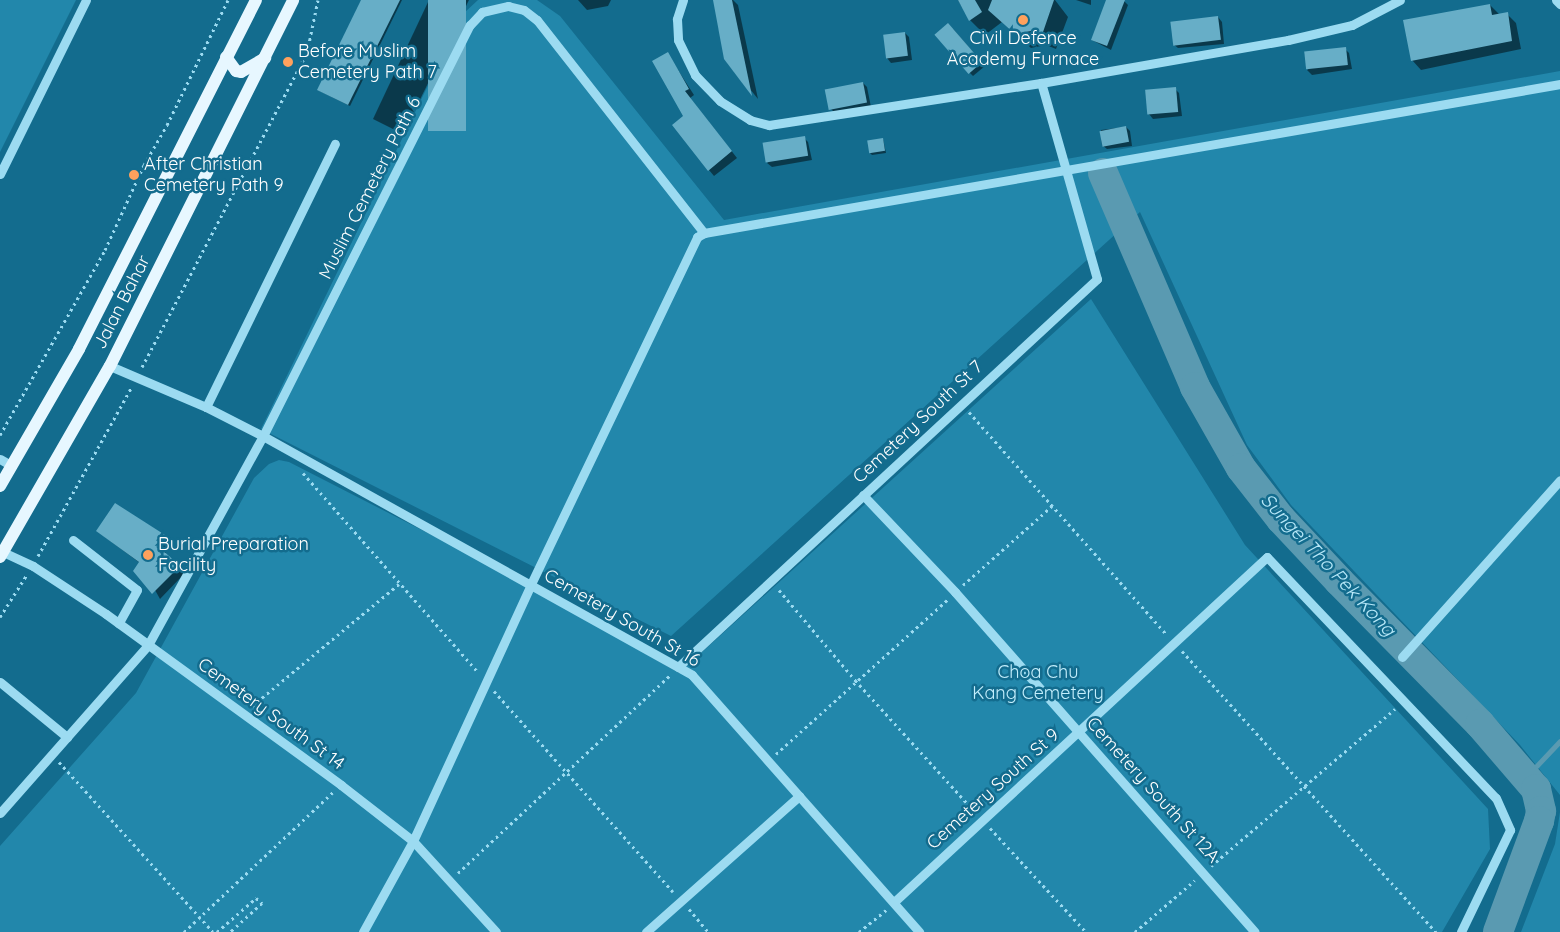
<!DOCTYPE html>
<html>
<head>
<meta charset="utf-8">
<style>
	body { margin:0 }
	#map { position:relative; width:1560px; height:932px; overflow:hidden; background:#136c8e; font-family:Quicksand,sans-serif }
	div>[style] { position:absolute }
	.green>* { inset:0; background:#2287ab }
	.shadow>* { inset:0; background:#0007 }
	.stream>* { height:5px; margin:-2.5px; padding:0 2.5px; transform-origin:2.5px; border-radius:2.5px; background:#5a9ab1 }
	.river>* { height:30px; margin:-15px; padding:0 15px; transform-origin:15px; border-radius:15px; background:#5a9ab1 }
	.building>* { inset:0; background:#67aec7; transform-origin:0 0 }
	.path>* { height:3px; margin-top:-1.5px; transform-origin:0; background:repeating-linear-gradient(90deg,#9cdbf1 0 2.5px,transparent 0 6.5px) }
	.minor>* { height:9px; margin:-4.5px; padding:0 4.5px; transform-origin:4.5px; border-radius:4.5px; background:#9cdbf1 }
	.major>* { height:12px; margin:-6px; padding:0 6px; transform-origin:6px; border-radius:6px; background:#e7f7ff }
	.dots>* { width:14px; height:14px; translate:-50% -50%; box-sizing:border-box; border:2px solid #136c8e; border-radius:50% }
	span { translate:-50% -50%; white-space:nowrap; text-align:center; line-height:1.15; -webkit-text-stroke:5px #136c8e; paint-order:stroke }
	.poi-label { font-size:18px; color:#fff }
	.left { translate:0 -50%; text-align:left }
	.street-label { font-size:18px; color:#fff }
	.park-label { font-size:18px; color:#c3eefc }
	.water-label { font-size:19px; color:#b9e9f9; font-style:italic }
</style>
</head>
<body>
<div id="map">
	<div class="green">
		<i style="clip-path:polygon(0 0,76px 0,0 152px)"></i>
		<i style="clip-path:polygon(478px 0,537px 0,560px 16px,724px 220px,1560px 71px,1560px 795px,1520px 745px,1291px 505px,1247px 445px,1140px 212px,671px 636px,261px 429px,454px 32px,464px 13px)"></i>
		<i style="clip-path:polygon(1091px 299px,1245px 545px,1488px 809px,1490px 849px,1442px 932px,0 932px,0 846px,136px 693px,254px 478px,269px 464px,279px 460px,289px 462px,502px 571px,679px 673px)"></i>
		<i style="clip-path:polygon(1560px 812px,1560px 932px,1521px 932px,1555px 844px)"></i>
	</div>
	<div class="shadow">
		<i style="clip-path:polygon(363px 0,402px 0,350px 106px,320px 91px)"></i>
		<i style="clip-path:polygon(429px 0,469px 0,403px 134px,373px 119px)"></i>
		<i style="clip-path:polygon(578px 0,611px 0,608px 6px,587px 10px)"></i>
		<i style="clip-path:polygon(723px 0,733px 0,738px 5px,758px 99px,725px 58px)"></i>
		<i style="clip-path:polygon(958px 0,1055px 0,1068px 17px,1056px 49px,1046px 45px,1031px 48px,1002px 22px,985px 35px,970px 20px)"></i>
		<i style="clip-path:polygon(1076px 0,1091px 0,1091px 5px)"></i>
		<i style="clip-path:polygon(1108px 0,1123px 0,1128px 5px,1111px 50px,1092px 40px)"></i>
		<i style="clip-path:polygon(1490px 5px,1500px 15px,1507px 14px,1516px 23px,1521px 49px,1421px 70px,1412px 60px)"></i>
		<i style="clip-path:polygon(1218px 17px,1222px 22px,1224px 44px,1178px 48px,1173px 44px)"></i>
		<i style="clip-path:polygon(953px 29px,985px 66px,973px 76px,969px 72px)"></i>
		<i style="clip-path:polygon(905px 33px,909px 37px,912px 60px,891px 63px,887px 58px)"></i>
		<i style="clip-path:polygon(1345px 49px,1349px 53px,1352px 69px,1312px 75px,1307px 70px)"></i>
		<i style="clip-path:polygon(667px 53px,694px 95px,690px 98px,737px 158px,714px 176px,709px 170px,685px 117px)"></i>
		<i style="clip-path:polygon(863px 83px,867px 87px,871px 107px,835px 113px,831px 109px)"></i>
		<i style="clip-path:polygon(1175px 89px,1179px 93px,1182px 116px,1153px 119px,1149px 114px)"></i>
		<i style="clip-path:polygon(1126px 127px,1130px 131px,1132px 146px,1107px 149px,1102px 145px,1101px 130px)"></i>
		<i style="clip-path:polygon(804px 138px,808px 142px,812px 160px,772px 167px,767px 163px)"></i>
		<i style="clip-path:polygon(883px 139px,886px 153px,872px 155px,870px 153px)"></i>
		<i style="clip-path:polygon(97px 531px,164px 536px,171px 543px,165px 554px,185px 573px,160px 599px,140px 563px)"></i>
	</div>
	<div class="stream">
		<i style="left:1527px;top:776px;width:48px;rotate:-46.7deg"></i>
	</div>
	<div class="river">
		<i style="left:1103px;top:173px;width:233px;rotate:66.7deg"></i>
		<i style="left:1195px;top:387px;width:93px;rotate:60.4deg"></i>
		<i style="left:1241px;top:468px;width:65px;rotate:51.9deg"></i>
		<i style="left:1281px;top:519px;width:85px;rotate:46.9deg"></i>
		<i style="left:1339px;top:581px;width:201px;rotate:45.4deg"></i>
		<i style="left:1480px;top:724px;width:86px;rotate:49.3deg"></i>
		<i style="left:1536px;top:789px;width:23px;rotate:77deg"></i>
		<i style="left:1541px;top:811px;width:10px;rotate:101deg"></i>
		<i style="left:1539px;top:821px;width:118px;rotate:110.3deg"></i>
	</div>
	<div class="building">
		<i style="clip-path:polygon(361px 0,400px 0,348px 105px,317px 90px)"></i>
		<i style="left:428px;top:0;width:38px;height:131px"></i>
		<i style="clip-path:polygon(713px 0,732px 0,752px 96px,724px 59px)"></i>
		<i style="clip-path:polygon(958px 0,975px 0,982px 12px,969px 21px)"></i>
		<i style="clip-path:polygon(992px 0,1054px 0,1042px 35px,1031px 31px,1015px 34px,988px 10px)"></i>
		<i style="clip-path:polygon(1106px 0,1125px 0,1107px 46px,1091px 40px)"></i>
		<i style="clip-path:polygon(1490px 4px,1492px 15px,1508px 12px,1512px 41px,1411px 61px,1403px 20px)"></i>
		<i style="left:1218px;top:16px;width:24px;height:48px;rotate:83deg"></i>
		<i style="left:948px;top:23px;width:52px;height:18px;rotate:49deg"></i>
		<i style="left:905px;top:32px;width:24px;height:22px;rotate:83deg"></i>
		<i style="left:1346px;top:47px;width:18px;height:42px;rotate:84deg"></i>
		<i style="clip-path:polygon(668px 52px,689px 89px,685px 91px,732px 151px,708px 171px,672px 125px,683px 116px,652px 61px)"></i>
		<i style="left:863px;top:82px;width:21px;height:39px;rotate:79deg"></i>
		<i style="left:1176px;top:87px;width:25px;height:31px;rotate:85deg"></i>
		<i style="left:1126px;top:126px;width:16px;height:27px;rotate:79deg"></i>
		<i style="left:805px;top:136px;width:20px;height:43px;rotate:81deg"></i>
		<i style="left:883px;top:138px;width:13px;height:16px;rotate:81deg"></i>
		<i style="clip-path:polygon(115px 503px,165px 535px,159px 547px,180px 566px,152px 594px,133px 571px,139px 562px,96px 531px)"></i>
	</div>
	<div class="path">
		<i style="left:142px;top:367px;width:355px;rotate:-62.3deg"></i>
		<i style="left:307px;top:53px;width:54px;rotate:-78.3deg"></i>
		<i style="left:969px;top:412px;width:298px;rotate:48.4deg"></i>
		<i style="left:0;top:435px;width:213px;rotate:-60.4deg"></i>
		<i style="left:105px;top:250px;width:94px;rotate:-65.4deg"></i>
		<i style="left:144px;top:165px;width:46px;rotate:-60.1deg"></i>
		<i style="left:167px;top:125px;width:139px;rotate:-64deg"></i>
		<i style="left:303px;top:473px;width:266px;rotate:48.7deg"></i>
		<i style="left:38px;top:556px;width:192px;rotate:-61deg"></i>
		<i style="left:963px;top:585px;width:119px;rotate:-41.6deg"></i>
		<i style="left:779px;top:590px;width:118px;rotate:49.8deg"></i>
		<i style="left:855px;top:680px;width:178px;rotate:47.7deg"></i>
		<i style="left:0;top:617px;width:49px;rotate:-57.6deg"></i>
		<i style="left:1182px;top:651px;width:379px;rotate:47.9deg"></i>
		<i style="left:494px;top:691px;width:269px;rotate:48.3deg"></i>
		<i style="left:252px;top:706px;width:191px;rotate:-39.7deg"></i>
		<i style="left:776px;top:754px;width:232px;rotate:-42deg"></i>
		<i style="left:59px;top:762px;width:229px;rotate:47.8deg"></i>
		<i style="left:990px;top:828px;width:142px;rotate:47.3deg"></i>
		<i style="left:1211px;top:866px;width:242px;rotate:-40.5deg"></i>
		<i style="left:458px;top:873px;width:289px;rotate:-43deg"></i>
		<i style="left:689px;top:909px;width:30px;rotate:50deg"></i>
		<i style="left:184px;top:932px;width:204px;rotate:-43.2deg"></i>
		<i style="left:217px;top:932px;width:52px;rotate:-41.1deg"></i>
		<i style="left:256px;top:898px;width:8px;rotate:40deg"></i>
		<i style="left:262px;top:903px;width:43px;rotate:137.8deg"></i>
		<i style="left:859px;top:932px;width:35px;rotate:-39deg"></i>
		<i style="left:1135px;top:932px;width:79px;rotate:-40.9deg"></i>
	</div>
	<div class="minor">
		<i style="left:683px;top:0;width:20px;rotate:108deg"></i>
		<i style="left:677px;top:19px;width:21px;rotate:87deg"></i>
		<i style="left:678px;top:40px;width:39px;rotate:64deg"></i>
		<i style="left:695px;top:75px;width:36px;rotate:46deg"></i>
		<i style="left:720px;top:101px;width:36px;rotate:32deg"></i>
		<i style="left:750px;top:120px;width:20px;rotate:15deg"></i>
		<i style="left:769px;top:125px;width:275px;rotate:-8.8deg"></i>
		<i style="left:1041px;top:83px;width:251px;rotate:-9.9deg"></i>
		<i style="left:1288px;top:40px;width:66px;rotate:-13.2deg"></i>
		<i style="left:1352px;top:25px;width:54px;rotate:-27.5deg"></i>
		<i style="left:1556px;top:0;width:6px;rotate:45deg"></i>
		<i style="left:0;top:174px;width:194px;rotate:-63.7deg"></i>
		<i style="left:110px;top:366px;width:104px;rotate:23.1deg"></i>
		<i style="left:206px;top:407px;width:64px;rotate:27deg"></i>
		<i style="left:263px;top:436px;width:491px;rotate:29.1deg"></i>
		<i style="left:692px;top:675px;width:343px;rotate:48.5deg"></i>
		<i style="left:206px;top:407px;width:293px;rotate:-63.9deg"></i>
		<i style="left:0;top:459px;width:14px;rotate:30deg"></i>
		<i style="left:863px;top:495px;width:134px;rotate:46.5deg"></i>
		<i style="left:955px;top:592px;width:453px;rotate:48.6deg"></i>
		<i style="left:73px;top:540px;width:81px;rotate:38deg"></i>
		<i style="left:137px;top:590px;width:38px;rotate:119deg"></i>
		<i style="left:3px;top:552px;width:33px;rotate:25deg"></i>
		<i style="left:33px;top:566px;width:87px;rotate:33.3deg"></i>
		<i style="left:106px;top:614px;width:291px;rotate:36deg"></i>
		<i style="left:341px;top:785px;width:91px;rotate:37.9deg"></i>
		<i style="left:413px;top:841px;width:123px;rotate:47.6deg"></i>
		<i style="left:1402px;top:657px;width:237px;rotate:-48.2deg"></i>
		<i style="left:678px;top:667px;width:571px;rotate:-42.8deg"></i>
		<i style="left:1097px;top:279px;width:204px;rotate:-105.9deg"></i>
		<i style="left:0;top:682px;width:87px;rotate:39.4deg"></i>
		<i style="left:0;top:813px;width:224px;rotate:-48.6deg"></i>
		<i style="left:148px;top:645px;width:239px;rotate:-61.2deg"></i>
		<i style="left:263px;top:436px;width:460px;rotate:-63.3deg"></i>
		<i style="left:470px;top:25px;width:18px;rotate:-47deg"></i>
		<i style="left:482px;top:12px;width:27px;rotate:-13deg"></i>
		<i style="left:508px;top:6px;width:16px;rotate:14deg"></i>
		<i style="left:524px;top:10px;width:16px;rotate:38deg"></i>
		<i style="left:537px;top:20px;width:271px;rotate:51.9deg"></i>
		<i style="left:894px;top:902px;width:508px;rotate:-42.77deg"></i>
		<i style="left:1267px;top:557px;width:332px;rotate:46.5deg"></i>
		<i style="left:1496px;top:798px;width:35px;rotate:66deg"></i>
		<i style="left:1510px;top:830px;width:113px;rotate:115.7deg"></i>
		<i style="left:363px;top:932px;width:104px;rotate:-61.2deg"></i>
		<i style="left:413px;top:841px;width:283px;rotate:-65.3deg"></i>
		<i style="left:531px;top:584px;width:385px;rotate:-64.4deg"></i>
		<i style="left:697px;top:237px;width:8px;rotate:-30deg"></i>
		<i style="left:704px;top:233px;width:869px;rotate:-9.87deg"></i>
		<i style="left:646px;top:932px;width:205px;rotate:-41.6deg"></i>
	</div>
	<div class="major">
		<i style="left:226px;top:57px;width:17px;rotate:54deg"></i>
		<i style="left:236px;top:71px;width:5px;rotate:11deg"></i>
		<i style="left:241px;top:72px;width:28px;rotate:-30deg"></i>
		<i style="left:0;top:486px;width:158px;rotate:-60deg"></i>
		<i style="left:79px;top:349px;width:391px;rotate:-63.1deg"></i>
		<i style="left:0;top:557px;width:220px;rotate:-60.1deg"></i>
		<i style="left:110px;top:366px;width:409px;rotate:-63.4deg"></i>
	</div>
	<div class="dots">
		<i style="left:1023px;top:20px;background:#ffa15d"></i>
		<i style="left:288px;top:62px;background:#ffa15d"></i>
		<i style="left:134px;top:175px;background:#ffa15d"></i>
		<i style="left:148px;top:555px;background:#ffa15d"></i>
	</div>
	<div class="poi-label">
		<span style="left:1023px;top:49px">Civil Defence<br>Academy Furnace</span>
		<span class="left" style="left:298px;top:62px">Before Muslim<br>Cemetery Path 7</span>
		<span class="left" style="left:144px;top:175px">After Christian<br>Cemetery Path 9</span>
		<span class="left" style="left:158px;top:555px">Burial Preparation<br>Facility</span>
	</div>
	<div class="street-label">
		<span style="left:370px;top:188px;rotate:-63deg">Muslim Cemetery Path 6</span>
		<span style="left:122px;top:302px;rotate:-63deg">Jalan Bahar</span>
		<span style="left:918px;top:422px;rotate:-43deg">Cemetery South St 7</span>
		<span style="left:622px;top:618px;rotate:30deg">Cemetery South St 16</span>
		<span style="left:271px;top:714px;rotate:36deg">Cemetery South St 14</span>
		<span style="left:993px;top:789px;rotate:-42deg">Cemetery South St 9</span>
		<span style="left:1153px;top:790px;rotate:48deg">Cemetery South St 12A</span>
	</div>
	<div class="park-label">
		<span style="left:1038px;top:683px">Choa Chu<br>Kang Cemetery</span>
	</div>
	<div class="water-label">
		<span style="left:1328px;top:565px;rotate:47deg">Sungei Tho Pek Kong</span>
	</div>
</div>
</body>
</html>
